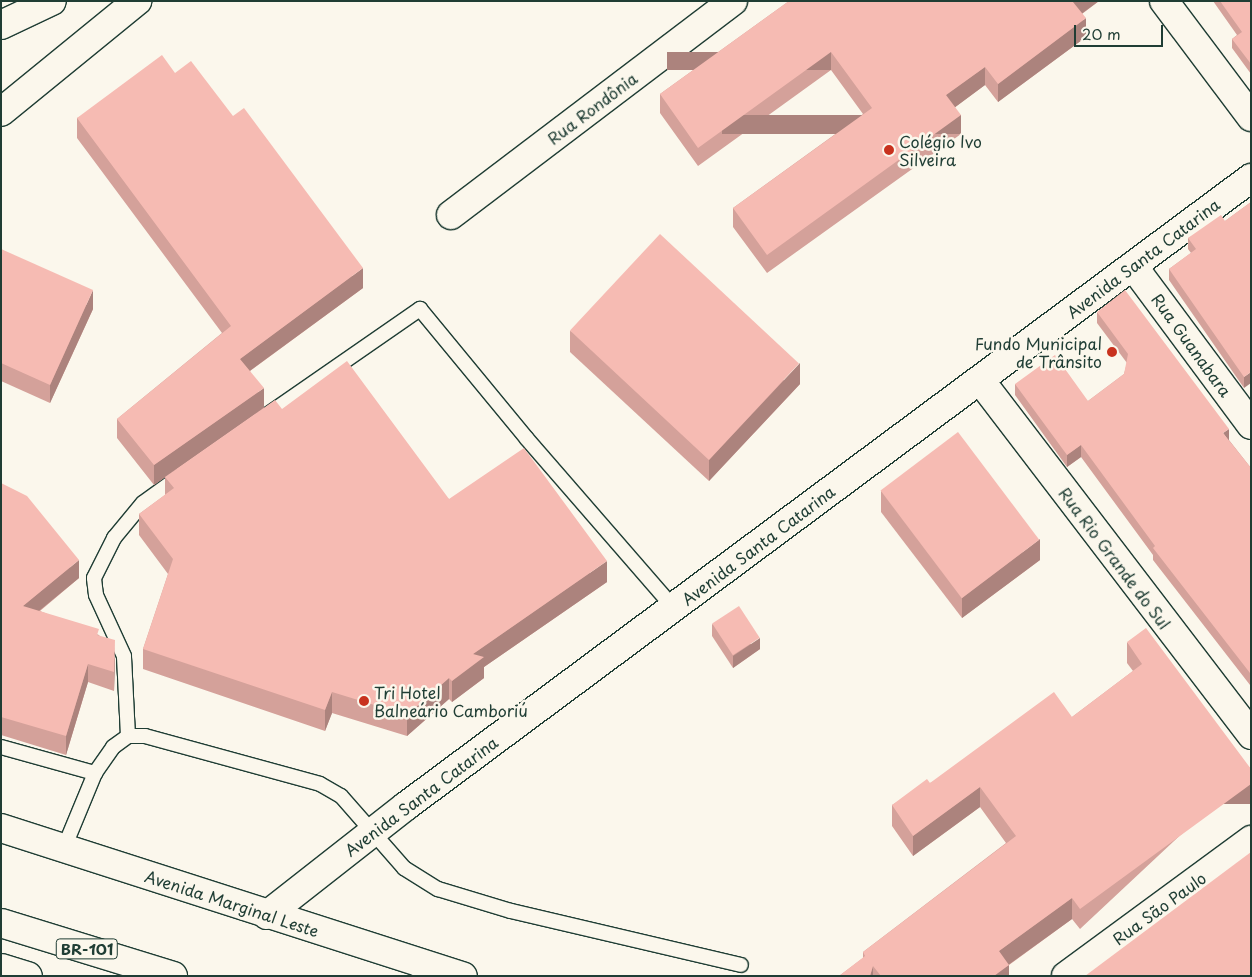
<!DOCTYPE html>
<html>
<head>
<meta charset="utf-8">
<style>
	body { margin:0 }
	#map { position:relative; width:1252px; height:977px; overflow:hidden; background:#fbf7ec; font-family:"Playpen Sans",sans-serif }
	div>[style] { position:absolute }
	.roads { filter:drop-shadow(1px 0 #1f3d34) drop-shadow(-1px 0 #1f3d34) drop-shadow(0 1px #1f3d34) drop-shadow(0 -1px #1f3d34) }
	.lane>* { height:14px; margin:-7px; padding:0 7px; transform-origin:7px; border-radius:7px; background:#fbf7ec }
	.street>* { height:28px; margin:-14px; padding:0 14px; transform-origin:14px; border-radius:14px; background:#fbf7ec }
	.secondary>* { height:28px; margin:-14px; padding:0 14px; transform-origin:14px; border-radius:14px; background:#fbf7ec }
	.primary>* { height:28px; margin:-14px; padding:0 14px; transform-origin:14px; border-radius:14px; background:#fbf7ec }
	.highway>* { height:28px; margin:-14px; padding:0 14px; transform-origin:14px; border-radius:14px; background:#fbf7ec }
	.wall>* { inset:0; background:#d4a19a }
	.shaded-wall>* { inset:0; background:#ac837d; transform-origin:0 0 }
	.building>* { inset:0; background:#f6bbb3; transform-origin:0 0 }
	.dots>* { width:14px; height:14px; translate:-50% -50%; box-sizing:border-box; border:2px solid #fbf7ec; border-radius:50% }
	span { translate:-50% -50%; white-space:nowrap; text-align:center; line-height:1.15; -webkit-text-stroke:5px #fbf7ec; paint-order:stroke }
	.shield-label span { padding:1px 4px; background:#fbf7ec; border:1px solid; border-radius:4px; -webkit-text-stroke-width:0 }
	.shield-label { font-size:15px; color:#1f3d34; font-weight:700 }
	.street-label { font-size:16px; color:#1f3d34 }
	.poi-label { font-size:16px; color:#1f3d34 }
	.left { translate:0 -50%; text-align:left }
	.right { translate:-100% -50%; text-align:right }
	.frame { position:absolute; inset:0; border:2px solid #1f3d34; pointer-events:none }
	.scale { position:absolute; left:1074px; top:25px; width:89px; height:22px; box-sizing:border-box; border:2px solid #1f3d34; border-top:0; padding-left:6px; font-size:15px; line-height:18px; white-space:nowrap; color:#1f3d34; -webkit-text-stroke:4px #fbf7ec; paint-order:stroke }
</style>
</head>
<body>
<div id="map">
	<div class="roads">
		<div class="lane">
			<i style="left:264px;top:417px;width:190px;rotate:-34.7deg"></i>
			<i style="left:420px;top:309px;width:168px;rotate:50.5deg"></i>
			<i style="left:527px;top:439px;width:223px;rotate:49deg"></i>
			<i style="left:128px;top:736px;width:80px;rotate:-92.9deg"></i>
			<i style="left:124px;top:656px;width:67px;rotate:-114.7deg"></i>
			<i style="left:96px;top:595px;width:17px;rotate:-97deg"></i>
			<i style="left:94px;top:578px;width:45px;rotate:-63.4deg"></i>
			<i style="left:114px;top:538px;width:45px;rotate:-50.4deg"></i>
			<i style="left:143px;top:503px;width:44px;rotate:-35.8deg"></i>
			<i style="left:1px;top:747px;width:98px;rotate:15.5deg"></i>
			<i style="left:64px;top:848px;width:81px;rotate:-67.5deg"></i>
			<i style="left:95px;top:773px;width:32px;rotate:-55deg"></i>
			<i style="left:113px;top:747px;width:19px;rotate:-36deg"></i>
			<i style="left:128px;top:736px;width:17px"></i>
			<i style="left:145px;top:736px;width:181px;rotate:15.3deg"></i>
			<i style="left:320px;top:784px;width:24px;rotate:30deg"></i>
			<i style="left:341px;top:796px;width:96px;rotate:48.8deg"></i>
			<i style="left:404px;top:868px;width:40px;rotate:32deg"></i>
			<i style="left:438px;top:889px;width:76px;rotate:16.8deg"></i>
			<i style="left:511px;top:911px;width:236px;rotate:13.2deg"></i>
		</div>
		<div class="street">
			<i style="left:1164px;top:1px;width:145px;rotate:53.1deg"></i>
			<i style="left:451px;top:215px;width:354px;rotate:-37.2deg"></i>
			<i style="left:1133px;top:266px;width:198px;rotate:53.4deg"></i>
			<i style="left:980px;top:380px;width:447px;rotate:52.6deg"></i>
			<i style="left:1066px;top:976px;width:230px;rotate:-36.3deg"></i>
		</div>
		<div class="secondary">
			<i style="left:267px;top:915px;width:177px;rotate:-38.1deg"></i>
			<i style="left:406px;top:806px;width:1053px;rotate:-36.62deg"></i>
		</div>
		<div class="primary">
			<i style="left:1px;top:25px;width:56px;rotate:-25.2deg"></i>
			<i style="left:1px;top:112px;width:176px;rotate:-39.2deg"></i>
			<i style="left:1px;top:828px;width:485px;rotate:17.8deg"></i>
		</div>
		<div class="highway">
			<i style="left:1px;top:923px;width:180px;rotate:17.1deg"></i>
			<i style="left:420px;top:963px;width:28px;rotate:27deg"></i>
			<i style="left:1px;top:968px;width:28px;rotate:17deg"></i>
		</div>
	</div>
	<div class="wall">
		<i style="clip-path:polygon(789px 1px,1099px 1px,1082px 14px,1086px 37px,998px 102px,985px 85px,955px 107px,961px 134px,767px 273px,733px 227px,733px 208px,863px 114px,831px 70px,698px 166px,660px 113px,660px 94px)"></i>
		<i style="clip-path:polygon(1213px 1px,1251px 1px,1251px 74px,1232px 48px,1232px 39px,1237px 35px)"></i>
		<i style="clip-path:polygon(175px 73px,363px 288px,250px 371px,264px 408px,154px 485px,117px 438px,117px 419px,222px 333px,77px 138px,77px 118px)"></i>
		<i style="clip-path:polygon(1251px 202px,1244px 388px,1169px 280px,1169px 269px,1191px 253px,1188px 249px,1188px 238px,1225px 221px)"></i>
		<i style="clip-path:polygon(1px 249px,93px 309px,50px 403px,1px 381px)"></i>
		<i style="clip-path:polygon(1097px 312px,1229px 440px,1251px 468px,1251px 684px,1250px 685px,1153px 560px,1153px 555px,1081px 457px,1067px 467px,1015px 395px,1015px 384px,1088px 401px,1124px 374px,1127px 363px,1097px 323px)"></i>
		<i style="clip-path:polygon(570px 331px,800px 384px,709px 481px,570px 352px)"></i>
		<i style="clip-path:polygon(282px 409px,449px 499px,607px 582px,484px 667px,484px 678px,452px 702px,449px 699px,407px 736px,332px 713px,325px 731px,143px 669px,143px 649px,168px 574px,139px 535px,139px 514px,165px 495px,165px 477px)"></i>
		<i style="clip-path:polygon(1px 483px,79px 578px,40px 611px,99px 635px,115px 659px,114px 691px,88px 682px,66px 755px,1px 735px)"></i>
		<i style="clip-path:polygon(881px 491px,1040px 560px,962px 618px,881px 512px)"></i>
		<i style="clip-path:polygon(712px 624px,760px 649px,733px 668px,712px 636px)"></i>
		<i style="clip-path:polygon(1127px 642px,1251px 769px,1080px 929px,1072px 919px,1009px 965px,1009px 976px,839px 976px,863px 958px,863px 952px,1006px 843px,980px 807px,913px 856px,892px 826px,892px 805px,930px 783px,1072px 717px,1133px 671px,1127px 663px)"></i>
	</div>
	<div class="shaded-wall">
		<i style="clip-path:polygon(1074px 1px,1099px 1px,1073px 20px,1073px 2px)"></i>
		<i style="clip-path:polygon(1086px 18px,1086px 37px,998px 102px,998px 84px)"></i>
		<i style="left:831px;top:52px;width:18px;height:164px;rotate:90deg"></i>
		<i style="clip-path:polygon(985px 67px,985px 85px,946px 114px,946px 95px)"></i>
		<i style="left:961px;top:115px;width:19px;height:239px;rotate:90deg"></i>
		<i style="clip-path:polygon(363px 268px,363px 288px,240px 378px,240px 359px)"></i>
		<i style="clip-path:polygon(93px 290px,93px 309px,50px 403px,50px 385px)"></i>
		<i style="clip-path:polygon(800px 363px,800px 384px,709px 481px,709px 460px)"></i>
		<i style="clip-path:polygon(1251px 372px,1251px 383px,1244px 388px,1244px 377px)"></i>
		<i style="clip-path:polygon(264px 388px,264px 408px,154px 485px,154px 465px)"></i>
		<i style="clip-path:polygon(1229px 429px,1229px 441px,1223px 433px)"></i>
		<i style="clip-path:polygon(2px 436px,2px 455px,1px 456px,1px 438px)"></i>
		<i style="clip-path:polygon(1081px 445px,1081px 457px,1067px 467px,1067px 455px)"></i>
		<i style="clip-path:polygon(1040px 539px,1040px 560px,962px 618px,962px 598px)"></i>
		<i style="clip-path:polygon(79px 560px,79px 578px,23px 624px,23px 606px)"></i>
		<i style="clip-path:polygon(607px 561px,607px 582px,484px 667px,484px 678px,452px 702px,452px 681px,473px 654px)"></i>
		<i style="clip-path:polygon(760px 638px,760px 649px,733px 668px,733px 656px)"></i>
		<i style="clip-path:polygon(115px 640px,115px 659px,114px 691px,114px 672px)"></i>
		<i style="clip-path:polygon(88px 664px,88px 682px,66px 755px,66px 736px)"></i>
		<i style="clip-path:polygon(1251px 672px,1251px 684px,1250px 685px,1250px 673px)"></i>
		<i style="clip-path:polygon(449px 678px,449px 699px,407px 736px,407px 715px)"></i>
		<i style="clip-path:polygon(332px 692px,332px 713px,325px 731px,325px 710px)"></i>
		<i style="left:1251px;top:784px;width:20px;height:212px;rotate:90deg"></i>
		<i style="clip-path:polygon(980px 787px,980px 807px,913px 856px,913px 836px)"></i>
		<i style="clip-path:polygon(1072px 898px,1072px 919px,1004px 968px,1009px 965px,1009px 976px,994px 976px,999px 951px)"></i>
		<i style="clip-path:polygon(873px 966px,873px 976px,870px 976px)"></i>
	</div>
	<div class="building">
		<i style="clip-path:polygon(789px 1px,1074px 1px,1073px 2px,1086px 18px,998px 84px,985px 67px,946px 95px,961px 115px,767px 255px,733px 208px,872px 108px,831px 52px,698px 148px,660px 94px)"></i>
		<i style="clip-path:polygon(1220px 1px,1251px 1px,1251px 64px,1232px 39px,1242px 32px)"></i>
		<i style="clip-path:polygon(162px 55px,175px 73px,191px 61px,233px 116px,244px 108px,363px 268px,240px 359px,264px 388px,154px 465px,117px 419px,231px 326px,77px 118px)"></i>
		<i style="clip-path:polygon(1251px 202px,1251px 372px,1244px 377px,1169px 269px,1196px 249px,1188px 238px,1221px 215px,1225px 221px)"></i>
		<i style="left:660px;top:234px;width:190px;height:132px;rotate:43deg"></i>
		<i style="clip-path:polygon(1px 249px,93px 290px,50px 385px,1px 363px)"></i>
		<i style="clip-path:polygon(1125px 290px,1229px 429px,1223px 433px,1251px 468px,1251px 672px,1250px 673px,1153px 548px,1155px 546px,1081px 445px,1067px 455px,1015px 384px,1055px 355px,1088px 401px,1124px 374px,1128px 354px,1097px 312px)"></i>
		<i style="clip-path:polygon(347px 361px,449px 499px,524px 448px,607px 561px,473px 654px,484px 657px,452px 681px,449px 678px,407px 715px,332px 692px,325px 710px,143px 649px,173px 559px,139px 514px,174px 488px,165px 477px,275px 400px,282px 409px)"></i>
		<i style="left:958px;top:432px;width:135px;height:97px;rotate:53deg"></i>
		<i style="clip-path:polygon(1px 483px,27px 496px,79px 560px,23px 606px,99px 629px,97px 635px,115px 640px,114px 672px,88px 664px,66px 736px,1px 717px)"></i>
		<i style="left:739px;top:606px;width:38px;height:32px;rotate:57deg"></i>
		<i style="clip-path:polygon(1146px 628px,1251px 769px,1251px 784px,1080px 909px,1072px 898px,999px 951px,1009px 965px,994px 976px,881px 976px,873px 966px,870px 976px,839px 976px,865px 956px,863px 952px,1016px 836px,980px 787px,913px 836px,892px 805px,927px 779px,930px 783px,1054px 692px,1072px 717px,1142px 664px,1127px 642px)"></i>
		<i style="clip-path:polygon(1251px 852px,1251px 976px,1085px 976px)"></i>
	</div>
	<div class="dots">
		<i style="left:889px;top:150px;background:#c8321e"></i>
		<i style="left:1112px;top:352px;background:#c8321e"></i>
		<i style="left:364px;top:701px;background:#c8321e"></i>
	</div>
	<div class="shield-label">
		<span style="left:87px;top:949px">BR-101</span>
	</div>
	<div class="street-label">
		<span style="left:592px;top:108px;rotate:-37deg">Rua Rondônia</span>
		<span style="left:1143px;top:258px;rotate:-37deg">Avenida Santa Catarina</span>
		<span style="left:1192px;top:345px;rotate:54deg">Rua Guanabara</span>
		<span style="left:758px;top:545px;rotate:-37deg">Avenida Santa Catarina</span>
		<span style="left:1115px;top:558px;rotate:53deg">Rua Rio Grande do Sul</span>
		<span style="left:421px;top:796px;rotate:-37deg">Avenida Santa Catarina</span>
		<span style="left:232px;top:903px;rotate:18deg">Avenida Marginal Leste</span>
		<span style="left:1159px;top:908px;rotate:-36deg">Rua São Paulo</span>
	</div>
	<div class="poi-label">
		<span class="left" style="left:899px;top:150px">Colégio Ivo<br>Silveira</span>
		<span class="right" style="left:1102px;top:352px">Fundo Municipal<br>de Trânsito</span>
		<span class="left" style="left:374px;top:701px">Tri Hotel<br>Balneário Camboriú</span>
	</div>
	<div class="frame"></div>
	<div class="scale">20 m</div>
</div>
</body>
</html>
